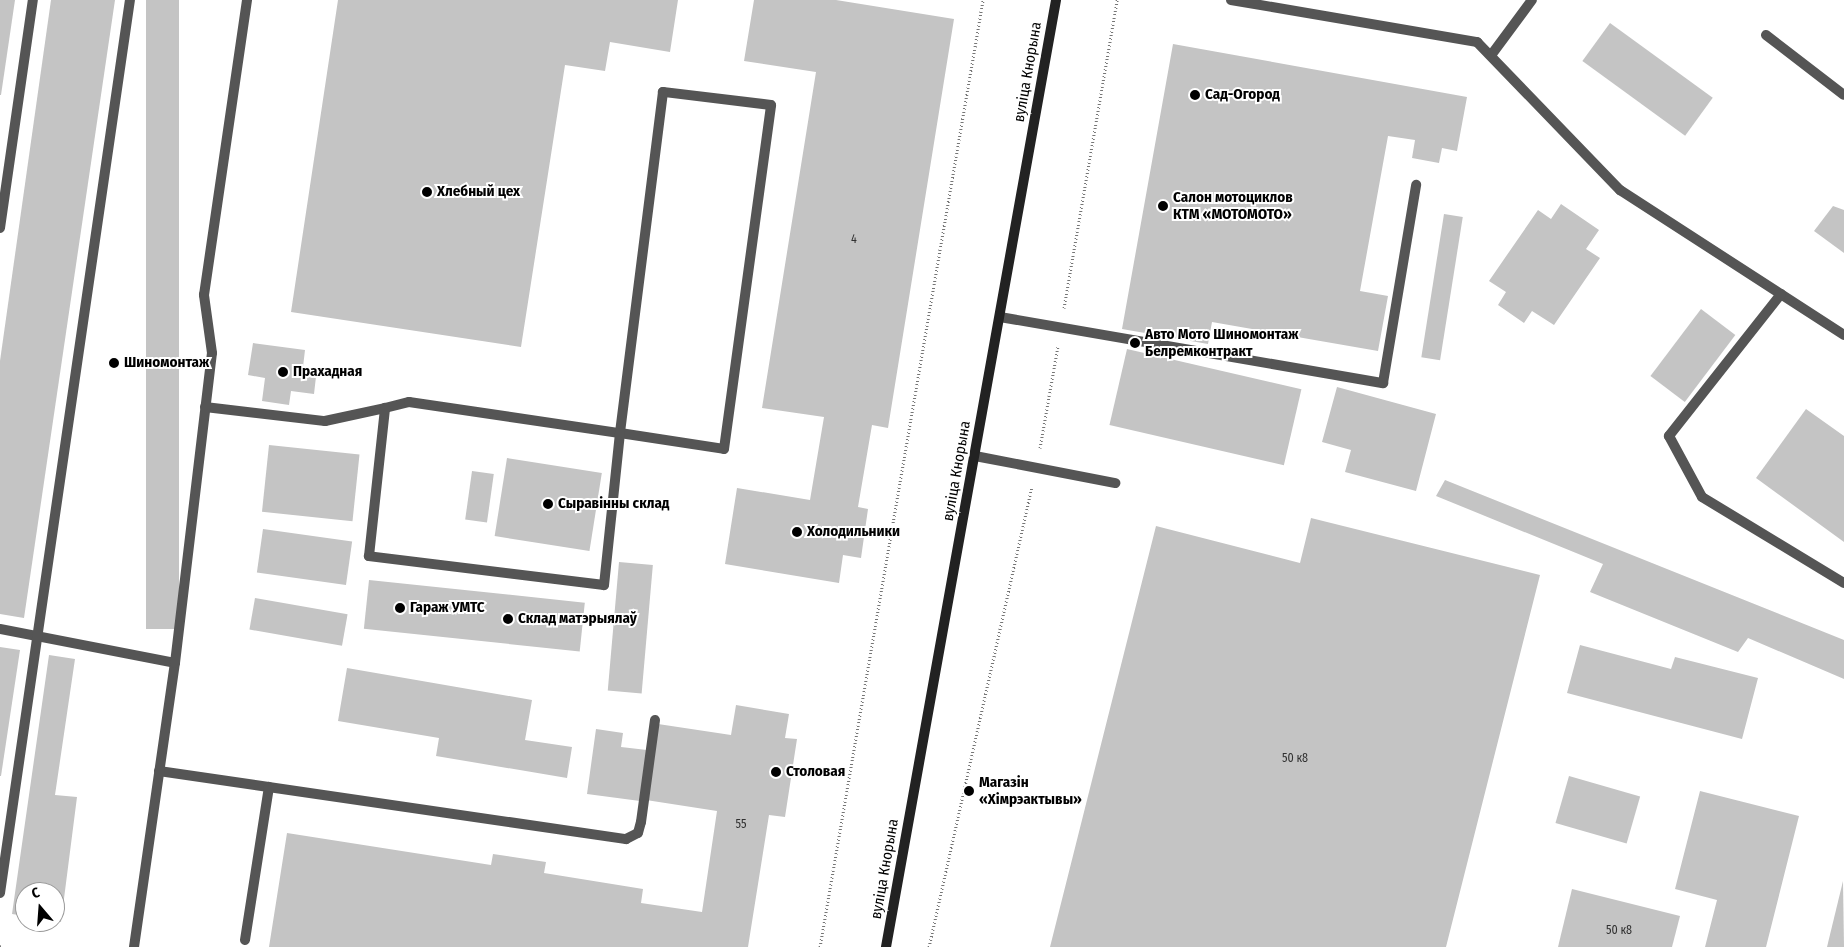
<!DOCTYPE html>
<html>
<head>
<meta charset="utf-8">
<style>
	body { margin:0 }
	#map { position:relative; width:1844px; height:947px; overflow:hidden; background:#fff; font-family:"Fira Sans Condensed",sans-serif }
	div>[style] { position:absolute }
	.building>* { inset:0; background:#c4c4c4; transform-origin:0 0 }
	.path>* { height:3px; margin-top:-1.5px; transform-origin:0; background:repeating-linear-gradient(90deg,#777 0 1px,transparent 0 3.5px) }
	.lane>* { height:10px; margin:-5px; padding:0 5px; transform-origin:5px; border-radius:5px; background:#555 }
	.secondary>* { height:10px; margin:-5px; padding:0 5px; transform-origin:5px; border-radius:5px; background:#222 }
	.dots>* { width:14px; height:14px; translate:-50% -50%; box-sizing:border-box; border:2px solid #fff; border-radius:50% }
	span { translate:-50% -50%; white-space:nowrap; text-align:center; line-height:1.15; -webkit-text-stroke:4px #fff; paint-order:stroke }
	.number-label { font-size:12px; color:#313131 }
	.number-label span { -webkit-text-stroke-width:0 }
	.street-label { font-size:15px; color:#000 }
	.poi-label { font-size:15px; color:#000; font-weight:700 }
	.left { translate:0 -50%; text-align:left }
	.north { position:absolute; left:15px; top:882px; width:50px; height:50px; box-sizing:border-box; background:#fff; border:1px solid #999; border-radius:50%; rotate:342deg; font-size:14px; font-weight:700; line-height:20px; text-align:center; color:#000 }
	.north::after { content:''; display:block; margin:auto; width:18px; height:22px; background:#000; clip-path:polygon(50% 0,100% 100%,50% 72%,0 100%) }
</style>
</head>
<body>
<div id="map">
	<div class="building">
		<i style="clip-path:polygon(0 0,15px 0,1px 95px,0 95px)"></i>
		<i style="clip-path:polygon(51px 0,115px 0,24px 618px,0 614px,0 361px)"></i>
		<i style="left:146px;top:0;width:33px;height:629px"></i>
		<i style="clip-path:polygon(338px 0,678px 0,670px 52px,610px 42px,605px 71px,565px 65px,521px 347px,291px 312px)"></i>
		<i style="clip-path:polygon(754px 0,836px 0,954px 19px,888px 428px,872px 425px,858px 507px,868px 509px,861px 558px,843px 555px,839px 583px,725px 564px,737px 488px,810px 500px,824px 417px,762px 408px,816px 72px,744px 61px)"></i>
		<i style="left:1610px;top:23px;width:127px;height:47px;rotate:36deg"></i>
		<i style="clip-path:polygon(1173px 44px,1467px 97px,1457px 151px,1442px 148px,1439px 163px,1412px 158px,1415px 140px,1388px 136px,1360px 291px,1388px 296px,1378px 351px,1212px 322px,1208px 344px,1122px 329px)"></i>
		<i style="clip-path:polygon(1561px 204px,1599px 230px,1586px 249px,1600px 258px,1554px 325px,1532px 311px,1524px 323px,1498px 305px,1506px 292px,1489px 281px,1538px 210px,1551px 219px)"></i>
		<i style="clip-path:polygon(1833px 206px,1844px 210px,1844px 253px,1814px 231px)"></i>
		<i style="left:1444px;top:214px;width:19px;height:145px;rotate:9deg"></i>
		<i style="left:1701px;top:309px;width:43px;height:84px;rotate:37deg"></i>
		<i style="clip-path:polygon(253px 343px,305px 350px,303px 367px,317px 368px,314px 394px,291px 391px,289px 405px,262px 401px,265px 378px,248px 375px)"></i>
		<i style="left:1127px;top:349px;width:179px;height:78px;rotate:13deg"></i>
		<i style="clip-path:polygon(1337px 387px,1436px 414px,1416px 491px,1345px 472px,1351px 450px,1322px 442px)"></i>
		<i style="clip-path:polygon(1806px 409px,1844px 436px,1844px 542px,1756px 478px)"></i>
		<i style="left:269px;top:445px;width:91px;height:67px;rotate:6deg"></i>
		<i style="left:507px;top:458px;width:96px;height:79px;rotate:9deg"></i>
		<i style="left:472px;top:471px;width:22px;height:49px;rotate:8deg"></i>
		<i style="clip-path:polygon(1445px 480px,1844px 640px,1844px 679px,1748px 638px,1738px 652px,1590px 592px,1603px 564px,1436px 496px)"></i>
		<i style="clip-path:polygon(1311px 518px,1540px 575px,1446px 947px,1038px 947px,1050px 947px,1156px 526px,1300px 563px)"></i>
		<i style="left:263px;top:529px;width:90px;height:44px;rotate:8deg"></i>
		<i style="left:619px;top:562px;width:34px;height:129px;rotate:5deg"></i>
		<i style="left:369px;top:580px;width:217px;height:49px;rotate:6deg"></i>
		<i style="left:255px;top:598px;width:94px;height:32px;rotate:10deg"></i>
		<i style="clip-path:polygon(1580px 645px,1671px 669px,1675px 657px,1758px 678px,1742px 739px,1567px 693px)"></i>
		<i style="clip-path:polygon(0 647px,20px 650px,1px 776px,0 776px)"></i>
		<i style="clip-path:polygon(49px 655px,75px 659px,55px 795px,77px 797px,61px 922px,55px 921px,55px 892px,25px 892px,25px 916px,12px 914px)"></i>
		<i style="clip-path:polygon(347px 668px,532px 700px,525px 740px,572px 747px,567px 778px,436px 756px,439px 738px,338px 721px)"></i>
		<i style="clip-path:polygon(736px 705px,789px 714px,785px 738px,797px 739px,785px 817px,769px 815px,748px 947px,269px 947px,287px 833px,491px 865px,493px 854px,546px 862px,544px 873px,643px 889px,641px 903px,702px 912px,717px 811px,646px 800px,658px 724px,731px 735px)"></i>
		<i style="clip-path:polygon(596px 729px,623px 733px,621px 747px,647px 750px,640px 801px,587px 794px)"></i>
		<i style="left:1569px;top:776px;width:74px;height:49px;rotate:16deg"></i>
		<i style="clip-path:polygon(1700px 791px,1799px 816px,1766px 947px,1705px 947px,1717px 900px,1675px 889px)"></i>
		<i style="clip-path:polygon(1843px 881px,1844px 947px,1827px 947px)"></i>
		<i style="clip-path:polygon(1572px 889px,1680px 916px,1672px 947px,1558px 947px)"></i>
	</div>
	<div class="path">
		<i style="left:1064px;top:308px;width:313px;rotate:-80.2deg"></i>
		<i style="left:1040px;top:448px;width:104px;rotate:-80deg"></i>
		<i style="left:0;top:946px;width:3px;rotate:18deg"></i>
		<i style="left:820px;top:947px;width:961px;rotate:-80.23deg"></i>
		<i style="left:929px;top:947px;width:472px;rotate:-77.4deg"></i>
	</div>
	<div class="lane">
		<i style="left:1231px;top:0;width:250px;rotate:9.7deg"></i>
		<i style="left:1477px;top:42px;width:206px;rotate:46deg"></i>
		<i style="left:1620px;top:190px;width:267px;rotate:32.9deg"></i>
		<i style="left:1766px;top:35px;width:98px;rotate:37.6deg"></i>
		<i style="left:1492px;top:54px;width:67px;rotate:-53.5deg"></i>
		<i style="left:0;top:228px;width:230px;rotate:-81.8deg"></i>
		<i style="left:1781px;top:294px;width:181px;rotate:128.3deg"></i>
		<i style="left:1669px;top:436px;width:69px;rotate:61.6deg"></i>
		<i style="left:1702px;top:497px;width:166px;rotate:31.2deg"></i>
		<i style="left:1000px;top:317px;width:389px;rotate:9.8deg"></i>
		<i style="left:1383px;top:383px;width:201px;rotate:-80.5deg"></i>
		<i style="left:205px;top:407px;width:121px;rotate:6.7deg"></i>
		<i style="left:325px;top:421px;width:61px;rotate:-12.2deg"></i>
		<i style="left:385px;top:408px;width:25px;rotate:-14deg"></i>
		<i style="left:409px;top:402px;width:213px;rotate:8.4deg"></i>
		<i style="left:620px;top:433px;width:105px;rotate:8.7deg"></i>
		<i style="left:724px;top:449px;width:347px;rotate:-82.2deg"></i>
		<i style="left:771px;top:105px;width:109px;rotate:-173.1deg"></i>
		<i style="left:663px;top:92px;width:344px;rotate:97.2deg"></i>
		<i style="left:620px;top:433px;width:153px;rotate:96deg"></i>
		<i style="left:604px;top:585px;width:237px;rotate:-173deg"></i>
		<i style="left:369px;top:556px;width:149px;rotate:-83.8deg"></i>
		<i style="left:975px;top:456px;width:143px;rotate:10.9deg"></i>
		<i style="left:0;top:629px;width:178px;rotate:11deg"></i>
		<i style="left:159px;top:771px;width:472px;rotate:8.3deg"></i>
		<i style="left:626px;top:839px;width:13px;rotate:-27deg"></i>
		<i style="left:638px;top:833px;width:11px;rotate:-75deg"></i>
		<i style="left:641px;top:822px;width:103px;rotate:-82.2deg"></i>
		<i style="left:0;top:893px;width:902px;rotate:-81.72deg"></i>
		<i style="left:245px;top:940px;width:155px;rotate:-81.1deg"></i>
		<i style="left:134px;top:947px;width:287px;rotate:-81.8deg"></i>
		<i style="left:175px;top:663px;width:312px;rotate:-83.2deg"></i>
		<i style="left:212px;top:353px;width:59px;rotate:-97.9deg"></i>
		<i style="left:204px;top:295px;width:298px;rotate:-81.7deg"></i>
	</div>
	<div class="secondary">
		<i style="left:886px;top:947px;width:962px;rotate:-79.82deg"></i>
	</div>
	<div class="dots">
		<i style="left:1195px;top:95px;background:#000"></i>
		<i style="left:427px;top:192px;background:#000"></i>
		<i style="left:1163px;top:206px;background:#000"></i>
		<i style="left:1135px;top:343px;background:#000"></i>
		<i style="left:114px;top:363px;background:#000"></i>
		<i style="left:283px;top:372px;background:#000"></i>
		<i style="left:548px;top:504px;background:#000"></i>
		<i style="left:797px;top:532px;background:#000"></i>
		<i style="left:400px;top:608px;background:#000"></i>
		<i style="left:508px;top:619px;background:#000"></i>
		<i style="left:776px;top:772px;background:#000"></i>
		<i style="left:969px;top:791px;background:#000"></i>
	</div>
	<div class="number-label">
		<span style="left:854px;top:240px">4</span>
		<span style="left:1295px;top:759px">50 к8</span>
		<span style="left:741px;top:825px">55</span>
		<span style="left:1619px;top:931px">50 к8</span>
	</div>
	<div class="street-label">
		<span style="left:1028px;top:72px;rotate:-80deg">вуліца Кнорына</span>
		<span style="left:957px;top:471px;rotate:-80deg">вуліца Кнорына</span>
		<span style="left:885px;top:869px;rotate:-80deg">вуліца Кнорына</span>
	</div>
	<div class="poi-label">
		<span class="left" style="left:1205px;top:95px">Сад-Огород</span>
		<span class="left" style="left:437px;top:192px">Хлебный цех</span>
		<span class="left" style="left:1173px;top:206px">Салон мотоциклов<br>КТМ «МОТОМОТО»</span>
		<span class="left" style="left:1145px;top:343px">Авто Мото Шиномонтаж<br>Белремконтракт</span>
		<span class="left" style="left:124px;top:363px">Шиномонтаж</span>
		<span class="left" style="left:293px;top:372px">Прахадная</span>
		<span class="left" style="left:558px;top:504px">Сыравінны склад</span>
		<span class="left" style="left:807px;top:532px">Холодильники</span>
		<span class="left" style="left:410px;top:608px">Гараж УМТС</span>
		<span class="left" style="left:518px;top:619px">Склад матэрыялаў</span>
		<span class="left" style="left:786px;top:772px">Столовая</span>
		<span class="left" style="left:979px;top:791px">Магазін<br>«Хімрэактывы»</span>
	</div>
	<div class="north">С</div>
</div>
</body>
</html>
